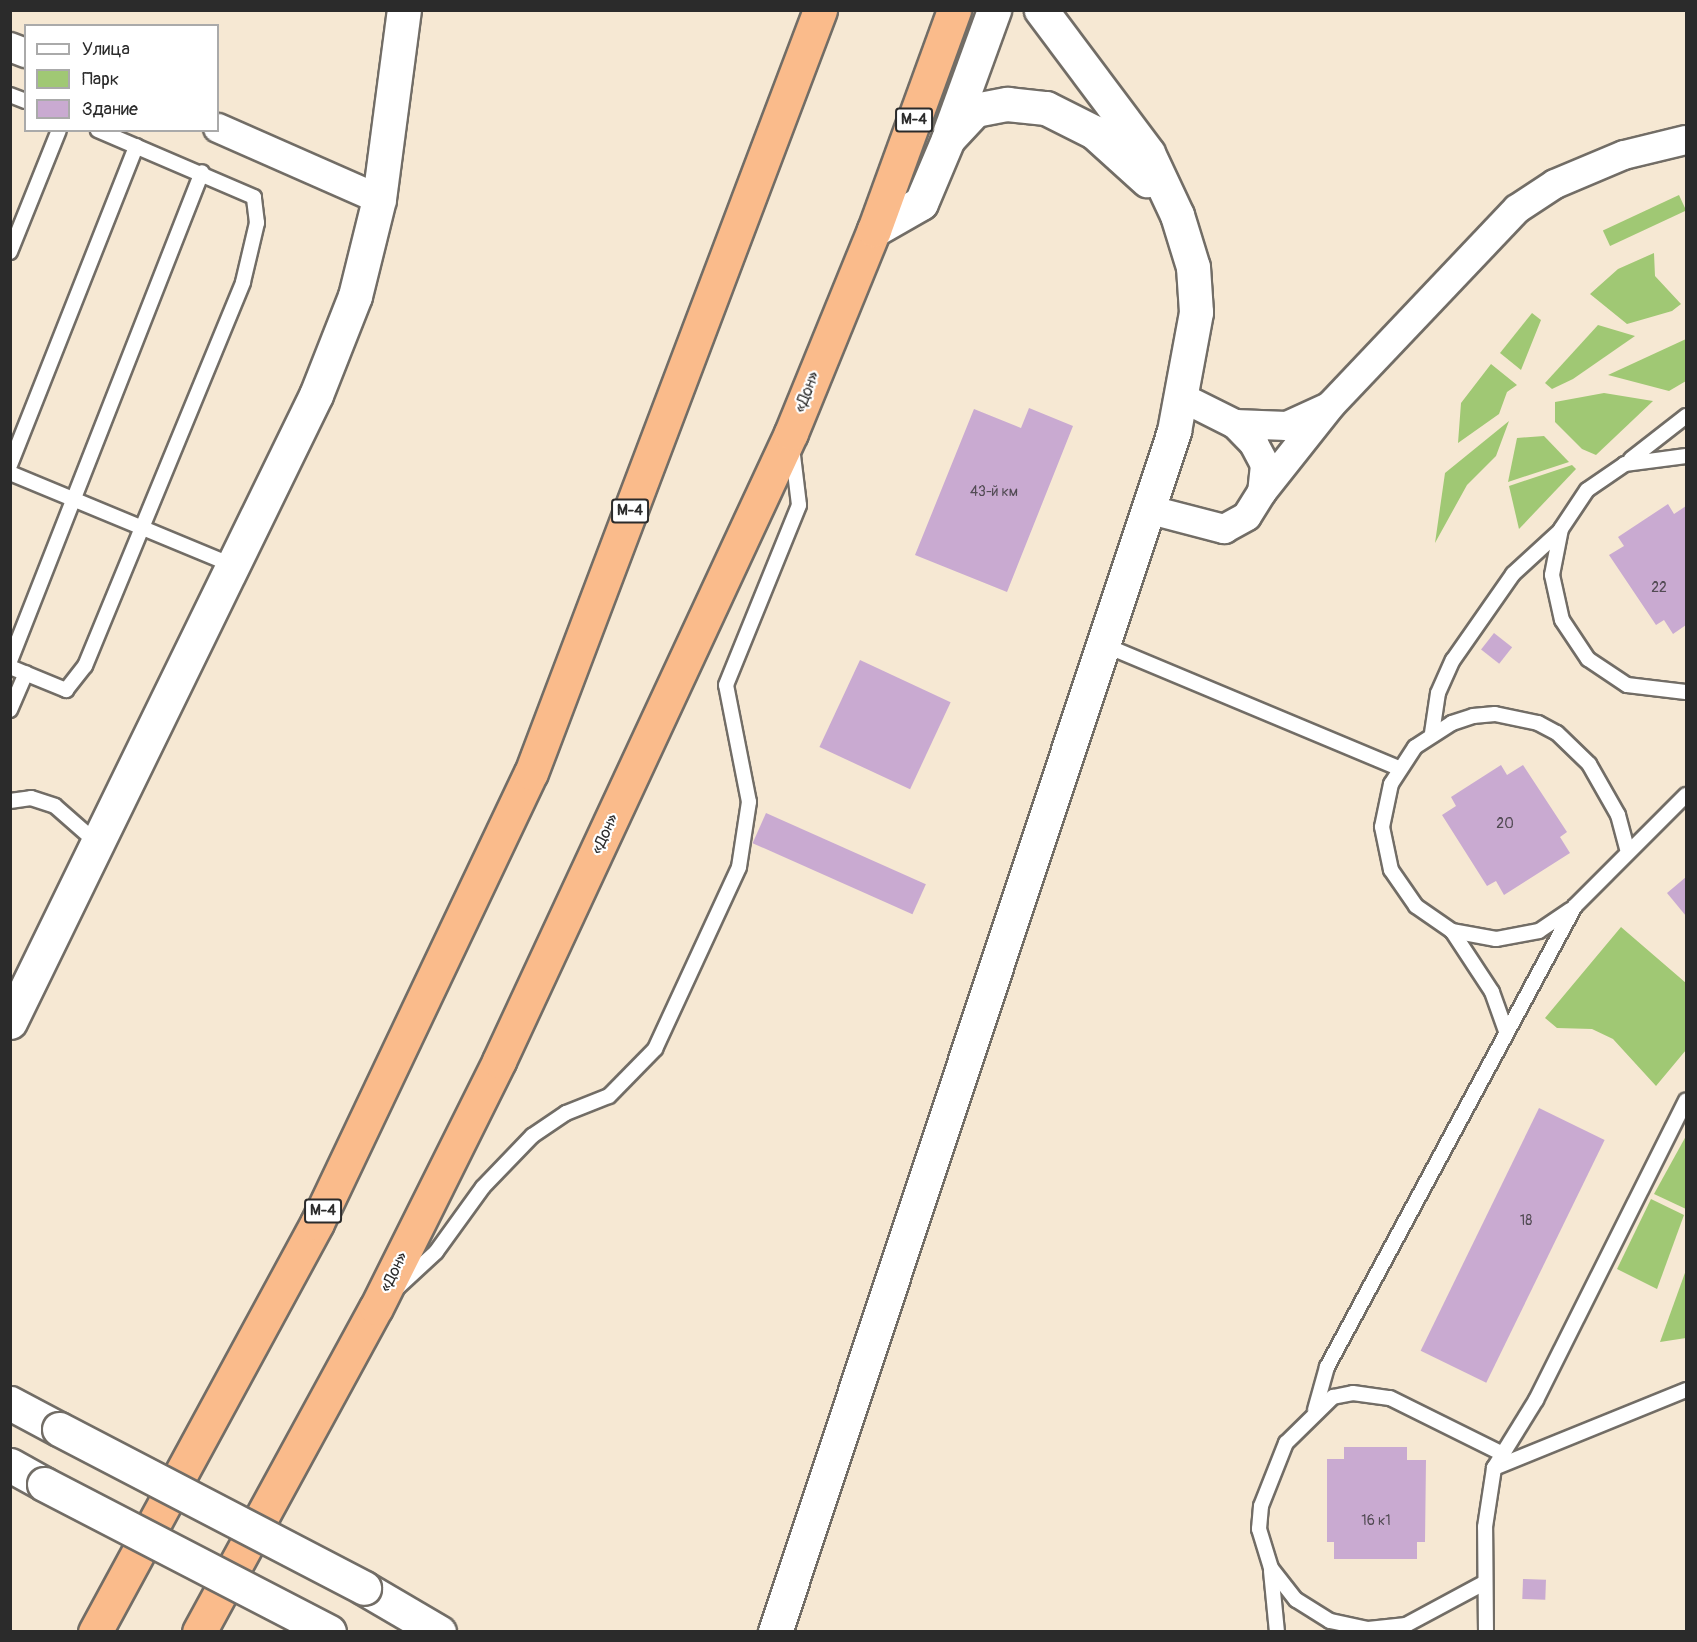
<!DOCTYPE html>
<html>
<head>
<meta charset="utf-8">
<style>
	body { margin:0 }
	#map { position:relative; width:1697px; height:1642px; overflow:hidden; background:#f6e8d3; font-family:Pangolin,sans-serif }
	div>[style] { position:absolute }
	.green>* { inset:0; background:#a0c874; transform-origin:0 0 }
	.building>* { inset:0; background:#c9aad1; transform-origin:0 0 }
	.roads { filter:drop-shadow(2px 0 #726d66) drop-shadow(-2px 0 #726d66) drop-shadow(0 2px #726d66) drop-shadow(0 -2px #726d66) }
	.service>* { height:14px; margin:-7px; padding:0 7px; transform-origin:7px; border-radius:7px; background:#fff }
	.minor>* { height:28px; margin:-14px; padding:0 14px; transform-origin:14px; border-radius:14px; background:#fff }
	.tertiary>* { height:33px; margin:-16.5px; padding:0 16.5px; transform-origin:16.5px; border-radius:16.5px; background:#fff }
	.motorway>* { height:33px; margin:-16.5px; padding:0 16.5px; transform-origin:16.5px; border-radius:16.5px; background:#fabb8b }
	.bridges { filter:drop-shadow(2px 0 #726d66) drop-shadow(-2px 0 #726d66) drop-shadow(0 2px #726d66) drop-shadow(0 -2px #726d66) }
	.tertiary-bridge>* { height:33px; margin:-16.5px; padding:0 16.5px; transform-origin:16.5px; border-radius:16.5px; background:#fff }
	span { translate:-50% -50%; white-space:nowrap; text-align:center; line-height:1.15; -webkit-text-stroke:4.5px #fff; paint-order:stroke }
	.number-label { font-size:14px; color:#524b54 }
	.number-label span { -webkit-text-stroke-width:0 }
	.shield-label span { padding:2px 4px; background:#fff; border:2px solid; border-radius:4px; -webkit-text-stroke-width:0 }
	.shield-label { font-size:15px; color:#2b2b2b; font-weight:700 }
	.street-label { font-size:16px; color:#2b2b2b }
	.frame { position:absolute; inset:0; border:12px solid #2b2b2b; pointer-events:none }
	.legend { position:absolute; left:24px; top:24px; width:195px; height:108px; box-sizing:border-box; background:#fff; border:2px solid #aaa; margin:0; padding:8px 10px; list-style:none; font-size:18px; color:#2b2b2b }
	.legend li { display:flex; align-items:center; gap:12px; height:30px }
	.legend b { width:30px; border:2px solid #aaa }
</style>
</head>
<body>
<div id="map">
	<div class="green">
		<i style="left:1679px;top:195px;width:17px;height:84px;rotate:65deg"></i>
		<i style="clip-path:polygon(1654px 253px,1655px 276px,1681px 304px,1672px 311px,1627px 324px,1590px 294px,1618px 269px)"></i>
		<i style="clip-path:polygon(1532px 313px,1541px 320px,1521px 370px,1500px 353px)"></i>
		<i style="clip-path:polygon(1598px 325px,1635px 336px,1573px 379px,1552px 389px,1545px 383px)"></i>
		<i style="clip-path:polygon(1686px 339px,1686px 381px,1669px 391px,1608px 375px)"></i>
		<i style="clip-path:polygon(1491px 364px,1517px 385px,1507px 392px,1499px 414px,1458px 443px,1461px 403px)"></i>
		<i style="clip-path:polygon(1604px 393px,1653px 401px,1596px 455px,1582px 449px,1555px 422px,1555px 402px)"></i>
		<i style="clip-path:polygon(1509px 421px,1496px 456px,1467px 485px,1435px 543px,1445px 473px)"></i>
		<i style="clip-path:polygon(1544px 436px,1569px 462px,1508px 482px,1517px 438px)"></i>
		<i style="clip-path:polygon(1572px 465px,1576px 469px,1519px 529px,1509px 486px)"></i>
		<i style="clip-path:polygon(1621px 927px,1686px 983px,1686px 1050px,1656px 1086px,1613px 1039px,1592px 1029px,1557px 1028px,1545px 1018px)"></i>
		<i style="clip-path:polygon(1686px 1136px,1686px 1209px,1654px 1194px)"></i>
		<i style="clip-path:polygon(1651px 1199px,1684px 1215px,1657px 1289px,1617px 1269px)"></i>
		<i style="clip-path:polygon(1686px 1270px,1686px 1338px,1660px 1342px)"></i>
	</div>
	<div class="building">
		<i style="clip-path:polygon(1029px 408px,1073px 426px,1007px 592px,915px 555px,974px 409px,1021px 428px)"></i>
		<i style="clip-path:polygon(1668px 504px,1674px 514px,1686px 506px,1686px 625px,1673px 634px,1664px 620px,1656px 625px,1609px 555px,1624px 546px,1618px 537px)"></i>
		<i style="left:1494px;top:633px;width:23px;height:21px;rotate:38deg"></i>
		<i style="left:860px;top:660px;width:100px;height:96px;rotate:25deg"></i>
		<i style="clip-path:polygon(1501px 765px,1507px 775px,1523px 765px,1567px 832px,1560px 837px,1570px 853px,1504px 895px,1496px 881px,1487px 886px,1442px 815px,1456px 806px,1451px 797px)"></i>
		<i style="left:766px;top:813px;width:175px;height:33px;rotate:24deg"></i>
		<i style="clip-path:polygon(1686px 877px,1686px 916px,1667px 893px)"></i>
		<i style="left:1539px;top:1108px;width:73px;height:270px;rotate:26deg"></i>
		<i style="clip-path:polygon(1344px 1447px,1407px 1447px,1407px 1460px,1426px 1460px,1425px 1542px,1417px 1542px,1417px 1559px,1334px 1559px,1334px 1542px,1327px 1542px,1327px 1459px,1344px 1459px)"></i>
		<i style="left:1523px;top:1579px;width:23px;height:20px;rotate:2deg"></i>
	</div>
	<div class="roads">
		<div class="service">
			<i style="left:10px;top:95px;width:17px;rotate:21deg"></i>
			<i style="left:10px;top:252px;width:131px;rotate:-68.1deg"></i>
			<i style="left:1686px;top:456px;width:62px;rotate:172.5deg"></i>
			<i style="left:1625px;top:464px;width:46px;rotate:145.6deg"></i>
			<i style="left:1587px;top:490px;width:47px;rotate:123.7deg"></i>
			<i style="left:1561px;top:529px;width:47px;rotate:101.1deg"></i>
			<i style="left:1552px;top:575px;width:46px;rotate:77.5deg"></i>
			<i style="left:1562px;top:620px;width:47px;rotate:56.3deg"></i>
			<i style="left:1588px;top:659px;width:47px;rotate:33.7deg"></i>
			<i style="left:1627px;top:685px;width:59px;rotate:6.8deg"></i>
			<i style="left:1631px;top:459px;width:70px;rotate:-38deg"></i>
			<i style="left:10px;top:465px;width:343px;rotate:-68.4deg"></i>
			<i style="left:10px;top:473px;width:240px;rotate:22.5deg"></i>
			<i style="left:1102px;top:644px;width:322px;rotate:22.7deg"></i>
			<i style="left:10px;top:661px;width:525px;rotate:-68.56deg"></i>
			<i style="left:10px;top:667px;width:61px;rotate:22.3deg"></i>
			<i style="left:66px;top:690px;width:31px;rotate:-52deg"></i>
			<i style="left:85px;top:666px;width:415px;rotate:-67.6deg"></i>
			<i style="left:243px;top:282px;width:61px;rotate:-76.7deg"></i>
			<i style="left:257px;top:223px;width:26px;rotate:-97deg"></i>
			<i style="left:254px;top:197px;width:170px;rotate:-156.8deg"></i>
			<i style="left:10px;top:710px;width:40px;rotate:-66.6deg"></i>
			<i style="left:1432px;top:733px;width:40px;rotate:-81.5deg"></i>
			<i style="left:1438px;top:693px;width:36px;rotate:-66deg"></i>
			<i style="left:1453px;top:660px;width:105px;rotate:-55.1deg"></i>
			<i style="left:1513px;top:574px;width:64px;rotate:-42.5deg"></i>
			<i style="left:10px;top:801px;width:21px;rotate:-8deg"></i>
			<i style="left:31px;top:798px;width:25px;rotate:18deg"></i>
			<i style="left:55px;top:806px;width:53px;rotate:41.2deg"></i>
			<i style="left:1570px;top:910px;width:37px;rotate:146deg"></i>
			<i style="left:1539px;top:931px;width:44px;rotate:169.5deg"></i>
			<i style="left:1496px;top:939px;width:45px;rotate:-169.7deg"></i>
			<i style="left:1452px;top:931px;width:44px;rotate:-145.2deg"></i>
			<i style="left:1416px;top:906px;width:44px;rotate:-124.8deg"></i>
			<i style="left:1391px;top:870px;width:44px;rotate:-101.8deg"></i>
			<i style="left:1382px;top:827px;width:44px;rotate:-78.2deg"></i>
			<i style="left:1391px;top:784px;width:44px;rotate:-57deg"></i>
			<i style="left:1415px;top:747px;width:44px;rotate:-33deg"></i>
			<i style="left:1452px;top:723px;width:22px;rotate:-18deg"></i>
			<i style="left:1473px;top:716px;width:22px;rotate:-5deg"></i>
			<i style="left:1495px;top:714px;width:44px;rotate:11.8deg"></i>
			<i style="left:1538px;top:723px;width:21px;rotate:28deg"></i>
			<i style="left:1557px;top:733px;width:45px;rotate:44.1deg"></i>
			<i style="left:1589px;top:764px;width:59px;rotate:60.4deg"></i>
			<i style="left:1618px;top:815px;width:35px;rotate:75deg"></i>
			<i style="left:1452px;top:931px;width:73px;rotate:56.7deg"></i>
			<i style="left:1492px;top:992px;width:41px;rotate:70.3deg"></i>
			<i style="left:397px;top:1288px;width:53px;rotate:-42.7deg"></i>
			<i style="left:436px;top:1252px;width:80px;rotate:-54.1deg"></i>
			<i style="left:483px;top:1187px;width:71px;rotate:-46.1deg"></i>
			<i style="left:532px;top:1136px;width:41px;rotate:-34.1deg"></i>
			<i style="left:566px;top:1113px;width:46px;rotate:-21.6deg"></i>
			<i style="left:609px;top:1096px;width:66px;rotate:-45.6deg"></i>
			<i style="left:655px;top:1049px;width:200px;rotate:-65.2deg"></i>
			<i style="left:739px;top:867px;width:66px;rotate:-81.3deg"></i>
			<i style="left:749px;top:802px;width:119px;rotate:-101.1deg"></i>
			<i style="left:726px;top:685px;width:194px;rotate:-67.9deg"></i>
			<i style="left:799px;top:505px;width:58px;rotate:-96.9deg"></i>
			<i style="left:1315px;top:1410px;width:45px;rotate:-74.4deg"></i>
			<i style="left:1327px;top:1367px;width:523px;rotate:-61.72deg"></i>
			<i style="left:1575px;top:906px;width:157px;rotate:-45deg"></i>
			<i style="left:1494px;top:1468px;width:80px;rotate:-58.3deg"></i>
			<i style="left:1536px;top:1400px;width:335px;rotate:-63.4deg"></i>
			<i style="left:1271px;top:1571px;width:61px;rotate:84.4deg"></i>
			<i style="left:1484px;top:1583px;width:89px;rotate:151.7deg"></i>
			<i style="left:1406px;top:1625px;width:38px;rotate:174deg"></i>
			<i style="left:1368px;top:1629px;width:39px;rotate:-168deg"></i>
			<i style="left:1330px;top:1621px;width:40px;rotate:-148deg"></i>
			<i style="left:1296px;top:1600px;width:41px;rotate:-128deg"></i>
			<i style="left:1271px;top:1568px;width:41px;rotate:-107.1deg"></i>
			<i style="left:1259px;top:1529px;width:23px;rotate:-85deg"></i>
			<i style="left:1261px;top:1506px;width:68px;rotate:-68.4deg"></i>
			<i style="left:1286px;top:1443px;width:66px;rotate:-44.4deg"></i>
			<i style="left:1333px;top:1397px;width:20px;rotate:-11deg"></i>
			<i style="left:1353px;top:1393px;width:37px;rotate:8deg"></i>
			<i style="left:1390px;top:1398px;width:126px;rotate:26.4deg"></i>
			<i style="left:1486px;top:1632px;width:105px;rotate:-90.5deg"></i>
			<i style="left:1485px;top:1527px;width:60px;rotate:-81.3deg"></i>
			<i style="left:1494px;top:1468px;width:207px;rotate:-22.1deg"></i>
		</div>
		<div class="minor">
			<i style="left:10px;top:47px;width:17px;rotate:21deg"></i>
			<i style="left:218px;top:128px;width:176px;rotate:23.8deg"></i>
			<i style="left:1181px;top:397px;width:60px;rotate:26.6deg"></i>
			<i style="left:1235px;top:424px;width:28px;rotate:46deg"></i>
			<i style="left:1254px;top:444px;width:24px;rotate:62deg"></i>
			<i style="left:1265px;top:465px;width:27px;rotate:96deg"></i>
			<i style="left:1262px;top:492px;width:111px;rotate:-51.6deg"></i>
			<i style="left:1331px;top:405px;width:270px;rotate:-46.5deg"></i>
			<i style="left:1517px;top:209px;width:45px;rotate:-33.3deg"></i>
			<i style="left:1555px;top:184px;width:75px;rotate:-22.8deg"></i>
			<i style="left:1624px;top:155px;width:64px;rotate:-13.6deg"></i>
			<i style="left:1235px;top:424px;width:52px;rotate:2.2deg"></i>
			<i style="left:1287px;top:426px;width:41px;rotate:-24.7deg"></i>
			<i style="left:1147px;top:509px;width:80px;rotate:14.6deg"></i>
			<i style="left:1224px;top:529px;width:26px;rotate:-29deg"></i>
			<i style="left:1247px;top:516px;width:28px;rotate:-58deg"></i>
		</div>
		<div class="tertiary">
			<i style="left:950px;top:131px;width:129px;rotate:-70deg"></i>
			<i style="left:874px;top:230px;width:54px;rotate:-29.9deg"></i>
			<i style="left:921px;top:203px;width:69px;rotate:-67.1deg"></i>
			<i style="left:948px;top:139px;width:40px;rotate:-47deg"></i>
			<i style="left:975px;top:110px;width:33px;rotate:-11deg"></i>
			<i style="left:1007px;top:104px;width:39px;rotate:6deg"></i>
			<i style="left:1046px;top:108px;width:54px;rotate:26.6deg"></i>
			<i style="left:1094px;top:132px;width:72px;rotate:42.2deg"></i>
			<i style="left:10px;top:1022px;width:698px;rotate:-63.99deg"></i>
			<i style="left:316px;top:395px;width:106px;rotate:-68.5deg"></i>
			<i style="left:355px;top:296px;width:100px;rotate:-76.1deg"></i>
			<i style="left:379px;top:199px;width:191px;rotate:-82.5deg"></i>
			<i style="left:10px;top:1403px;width:55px;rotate:28deg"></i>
			<i style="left:10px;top:1465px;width:39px;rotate:29deg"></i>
			<i style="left:364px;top:1588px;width:87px;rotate:30.4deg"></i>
			<i style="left:775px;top:1632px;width:1266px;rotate:-71.62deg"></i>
			<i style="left:1174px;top:431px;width:121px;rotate:-79.5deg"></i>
			<i style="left:1196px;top:312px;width:45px;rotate:-93.8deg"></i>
			<i style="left:1193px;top:267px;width:54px;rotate:-107.1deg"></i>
			<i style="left:1177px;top:215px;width:68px;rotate:-115.1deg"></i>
			<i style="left:1148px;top:153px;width:179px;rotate:-126.8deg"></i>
		</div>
		<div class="motorway">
			<i style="left:95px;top:1632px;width:465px;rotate:-61.5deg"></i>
			<i style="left:317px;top:1223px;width:498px;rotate:-64.6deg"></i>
			<i style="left:531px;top:773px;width:816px;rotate:-69.25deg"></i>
			<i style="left:199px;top:1632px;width:369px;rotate:-61.4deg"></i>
			<i style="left:376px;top:1308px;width:276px;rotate:-63.5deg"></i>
			<i style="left:499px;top:1061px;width:693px;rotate:-65.06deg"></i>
			<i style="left:791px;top:433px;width:219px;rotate:-67.8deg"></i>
			<i style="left:874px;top:230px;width:234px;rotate:-70deg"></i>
		</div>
	</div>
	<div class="bridges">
		<div class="tertiary-bridge">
			<i style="left:59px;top:1429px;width:344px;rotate:27.5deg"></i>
			<i style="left:44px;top:1484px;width:321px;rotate:27.4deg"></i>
		</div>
	</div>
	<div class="number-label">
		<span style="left:994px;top:492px">43-й км</span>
		<span style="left:1659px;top:588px">22</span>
		<span style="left:1505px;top:824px">20</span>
		<span style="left:1526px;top:1221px">18</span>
		<span style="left:1376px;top:1521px">16 к1</span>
	</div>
	<div class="shield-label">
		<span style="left:914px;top:120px">М-4</span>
		<span style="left:630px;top:511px">М-4</span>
		<span style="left:323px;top:1211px">М-4</span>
	</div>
	<div class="street-label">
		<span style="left:807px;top:392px;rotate:-68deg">«Дон»</span>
		<span style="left:605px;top:834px;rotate:-65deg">«Дон»</span>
		<span style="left:394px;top:1272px;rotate:-64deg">«Дон»</span>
	</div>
	<div class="frame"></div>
	<ul class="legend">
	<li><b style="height:8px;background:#fff"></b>Улица</li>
	<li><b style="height:16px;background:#a0c874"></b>Парк</li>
	<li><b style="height:16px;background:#c9aad1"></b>Здание</li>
	</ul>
</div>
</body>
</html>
